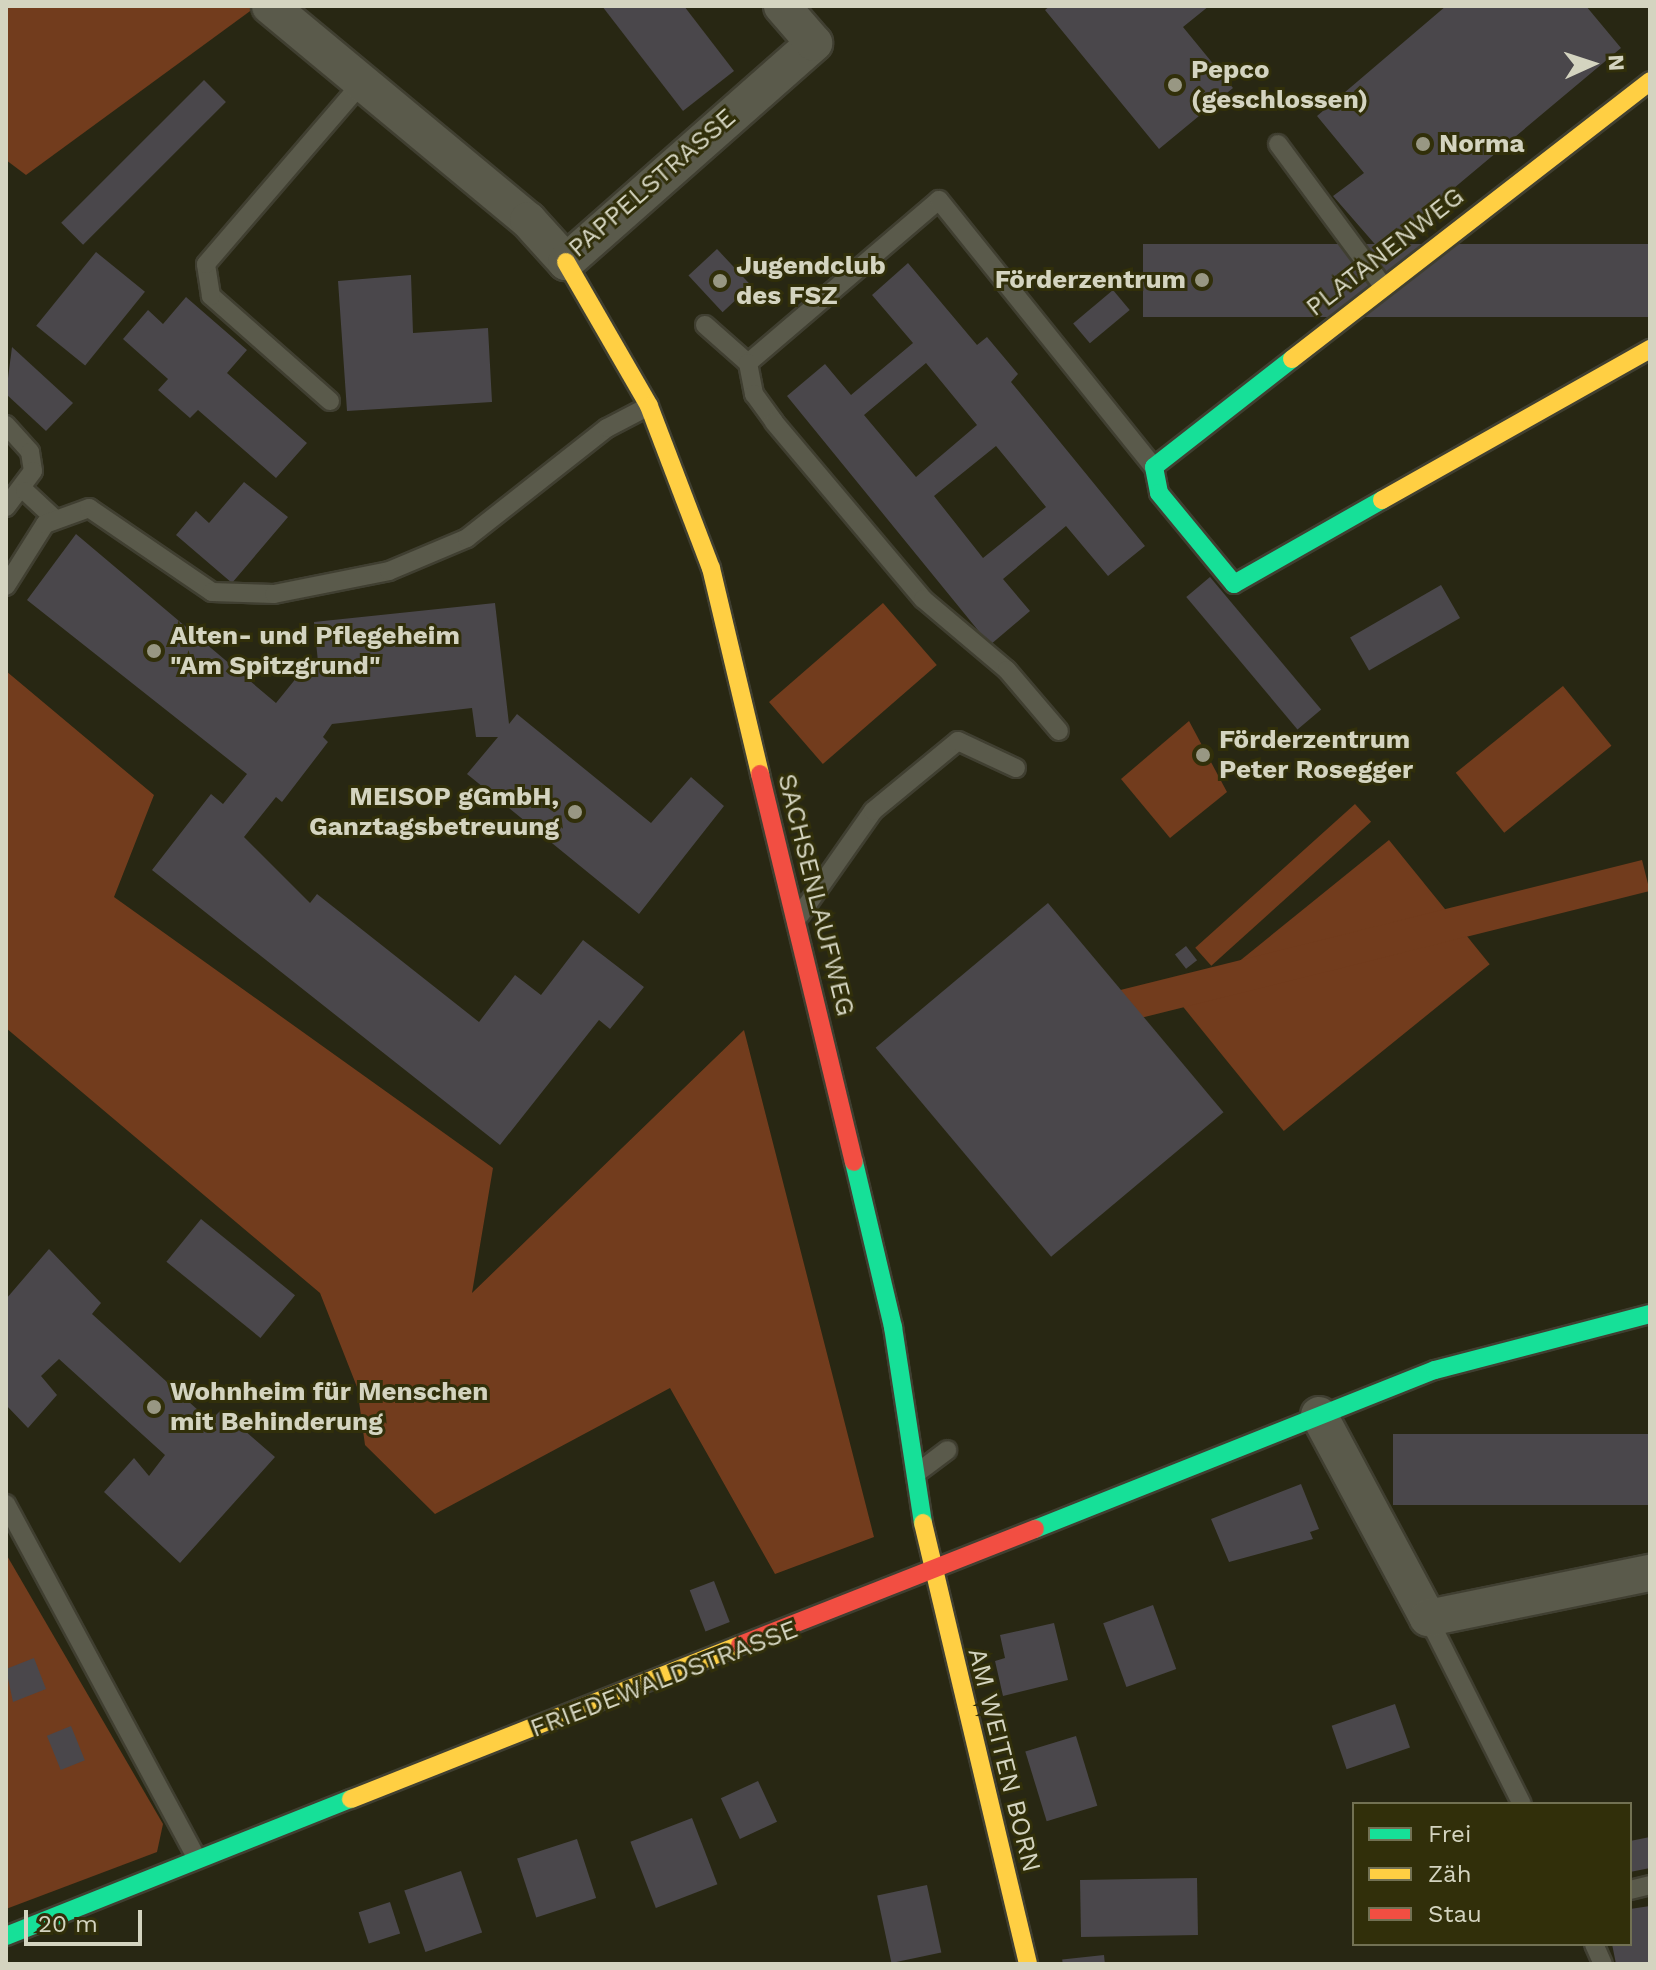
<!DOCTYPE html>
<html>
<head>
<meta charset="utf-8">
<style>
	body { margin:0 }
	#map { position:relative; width:1656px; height:1970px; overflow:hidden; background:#282713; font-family:"Work Sans",sans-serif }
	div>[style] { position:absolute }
	.green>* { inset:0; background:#723c1d; transform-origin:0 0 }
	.building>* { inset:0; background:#4a474b; transform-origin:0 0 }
	.roads { filter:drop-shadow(2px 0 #403f31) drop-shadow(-2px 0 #403f31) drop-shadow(0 2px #403f31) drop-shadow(0 -2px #403f31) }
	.lane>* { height:18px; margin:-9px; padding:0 9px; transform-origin:9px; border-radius:9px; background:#5a5a4b }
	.street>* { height:36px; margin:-18px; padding:0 18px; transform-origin:18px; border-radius:18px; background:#5a5a4b }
	.fast>* { height:18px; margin:-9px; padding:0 9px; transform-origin:9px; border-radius:9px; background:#16e098 }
	.slow>* { height:18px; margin:-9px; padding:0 9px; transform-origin:9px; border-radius:9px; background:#ffcf43 }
	.jam>* { height:18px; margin:-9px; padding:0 9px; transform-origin:9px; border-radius:9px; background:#f24e42 }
	.dots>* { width:22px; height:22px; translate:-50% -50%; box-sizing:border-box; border:4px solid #312f0a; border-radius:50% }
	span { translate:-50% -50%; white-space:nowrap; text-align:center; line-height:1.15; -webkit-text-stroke:6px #312f0a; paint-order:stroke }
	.poi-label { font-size:26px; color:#d4d4c0; font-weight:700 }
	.left { translate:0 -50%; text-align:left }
	.right { translate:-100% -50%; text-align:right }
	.street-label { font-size:26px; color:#d4d4c0 }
	.frame { position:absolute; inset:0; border:8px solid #d4d4c0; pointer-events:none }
	.legend { position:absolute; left:1352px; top:1802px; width:280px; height:144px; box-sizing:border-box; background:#312f0a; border:2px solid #727153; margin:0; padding:10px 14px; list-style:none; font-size:24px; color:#d4d4c0 }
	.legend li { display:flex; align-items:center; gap:16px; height:40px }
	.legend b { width:40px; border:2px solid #727153 }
	.north { position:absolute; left:1552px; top:24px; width:80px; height:80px; -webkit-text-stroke:6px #312f0a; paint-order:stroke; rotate:87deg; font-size:22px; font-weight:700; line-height:32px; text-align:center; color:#d4d4c0 }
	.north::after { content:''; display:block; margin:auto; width:28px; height:36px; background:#d4d4c0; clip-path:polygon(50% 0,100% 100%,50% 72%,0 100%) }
	.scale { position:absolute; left:24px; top:1910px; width:118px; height:36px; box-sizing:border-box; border:4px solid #d4d4c0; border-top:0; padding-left:10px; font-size:24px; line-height:28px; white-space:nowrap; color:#d4d4c0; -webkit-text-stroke:6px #312f0a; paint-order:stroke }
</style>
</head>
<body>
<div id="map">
	<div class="green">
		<i style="clip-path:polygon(6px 6px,257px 6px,26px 175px,6px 160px)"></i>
		<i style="left:883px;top:603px;width:82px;height:151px;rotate:49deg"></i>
		<i style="clip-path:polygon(6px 671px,154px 795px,114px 897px,493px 1168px,472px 1293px,744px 1030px,874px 1537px,775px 1574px,670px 1388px,435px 1514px,365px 1445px,357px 1387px,320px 1293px,6px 1028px)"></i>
		<i style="left:1563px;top:686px;width:77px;height:138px;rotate:51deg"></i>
		<i style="clip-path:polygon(1189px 721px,1227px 792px,1170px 838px,1121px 779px)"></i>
		<i style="left:1355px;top:804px;width:24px;height:215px;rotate:48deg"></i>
		<i style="left:1389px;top:840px;width:160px;height:265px;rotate:51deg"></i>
		<i style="left:1642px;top:860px;width:32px;height:678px;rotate:76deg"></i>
		<i style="clip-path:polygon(6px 1554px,163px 1824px,157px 1852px,6px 1909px)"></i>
	</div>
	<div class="building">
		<i style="clip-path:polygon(602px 6px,684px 6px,734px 71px,683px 111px)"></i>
		<i style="clip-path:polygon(1050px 6px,1209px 6px,1183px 27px,1233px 88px,1159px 149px,1045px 10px)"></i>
		<i style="clip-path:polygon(1446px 6px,1586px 6px,1621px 48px,1380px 250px,1333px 196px,1364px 173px,1317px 116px)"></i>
		<i style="left:204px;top:80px;width:31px;height:202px;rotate:45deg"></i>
		<i style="left:1650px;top:244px;width:73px;height:507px;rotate:90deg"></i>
		<i style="left:717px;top:249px;width:50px;height:39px;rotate:47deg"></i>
		<i style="left:96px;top:252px;width:63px;height:95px;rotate:39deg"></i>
		<i style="clip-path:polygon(evenodd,908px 263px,977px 345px,987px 337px,1018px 374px,1011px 382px,1145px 546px,1108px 576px,1066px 526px,1003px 579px,1030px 611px,990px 645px,787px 396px,825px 364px,851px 395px,913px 343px,872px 295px,908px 263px,926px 363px,977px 425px,916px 477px,864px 415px,926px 363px,908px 263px,996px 446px,1046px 507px,983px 558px,934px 496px,996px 446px)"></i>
		<i style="clip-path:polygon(411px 275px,413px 333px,488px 328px,492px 402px,347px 411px,338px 281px)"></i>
		<i style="left:1113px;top:290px;width:26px;height:52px;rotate:50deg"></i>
		<i style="clip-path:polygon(186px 297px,247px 350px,227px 373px,307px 443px,276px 478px,198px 410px,190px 418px,158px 390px,168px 379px,123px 339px,148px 310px,163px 324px)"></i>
		<i style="clip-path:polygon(12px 347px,73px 403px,46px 431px,6px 394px)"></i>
		<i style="clip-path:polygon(244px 482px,288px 517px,232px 583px,176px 535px,196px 511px,209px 523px)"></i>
		<i style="clip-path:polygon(76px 534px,276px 703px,310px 661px,318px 662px,314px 622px,495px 603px,509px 724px,517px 714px,651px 823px,691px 777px,724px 806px,639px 914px,467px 774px,498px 737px,476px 737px,472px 708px,332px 724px,323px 737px,328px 742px,282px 802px,276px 797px,244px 837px,310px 903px,317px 894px,479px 1022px,515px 975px,541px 995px,583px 940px,644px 987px,610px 1029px,599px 1020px,500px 1145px,152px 870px,211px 794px,223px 804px,247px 774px,27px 600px)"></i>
		<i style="left:1210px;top:577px;width:173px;height:31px;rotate:50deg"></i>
		<i style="left:1441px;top:585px;width:38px;height:105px;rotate:60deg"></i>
		<i style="left:1048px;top:903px;width:273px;height:225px;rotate:50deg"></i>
		<i style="left:1186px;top:946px;width:18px;height:14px;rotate:52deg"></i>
		<i style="left:201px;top:1219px;width:121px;height:55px;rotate:39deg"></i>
		<i style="clip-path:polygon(49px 1249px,101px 1303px,92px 1314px,210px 1421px,221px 1410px,275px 1457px,180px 1563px,104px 1492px,134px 1458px,149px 1476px,165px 1455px,59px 1359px,41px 1376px,57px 1395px,28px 1428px,6px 1405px,6px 1299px)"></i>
		<i style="left:1650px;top:1434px;width:71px;height:257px;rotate:90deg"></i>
		<i style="clip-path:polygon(1301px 1484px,1319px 1529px,1310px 1532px,1313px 1539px,1229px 1562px,1211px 1519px)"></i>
		<i style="left:714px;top:1581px;width:44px;height:26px;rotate:69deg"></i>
		<i style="left:1153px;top:1605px;width:68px;height:53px;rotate:70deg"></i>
		<i style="clip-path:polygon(1054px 1623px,1068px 1680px,1003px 1696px,995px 1661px,1005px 1658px,1000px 1635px)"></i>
		<i style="clip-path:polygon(34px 1658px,46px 1689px,13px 1702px,6px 1669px)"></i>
		<i style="left:1395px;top:1704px;width:46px;height:67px;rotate:71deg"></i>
		<i style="left:71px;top:1726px;width:37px;height:26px;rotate:68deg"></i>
		<i style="left:1076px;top:1736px;width:73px;height:53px;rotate:73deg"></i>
		<i style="left:758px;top:1781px;width:45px;height:41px;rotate:65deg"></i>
		<i style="left:692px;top:1818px;width:71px;height:66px;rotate:69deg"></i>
		<i style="clip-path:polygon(1650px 1837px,1650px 1868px,1630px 1872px,1630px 1841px)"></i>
		<i style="left:577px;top:1839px;width:62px;height:63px;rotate:72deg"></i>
		<i style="left:461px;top:1871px;width:65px;height:60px;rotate:71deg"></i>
		<i style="left:1197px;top:1878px;width:57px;height:117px;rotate:89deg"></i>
		<i style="left:927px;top:1885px;width:69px;height:51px;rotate:78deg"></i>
		<i style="left:390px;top:1902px;width:33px;height:33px;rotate:72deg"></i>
		<i style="clip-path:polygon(1650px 1906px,1650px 1964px,1616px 1964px,1612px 1944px,1630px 1944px,1630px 1909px)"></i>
		<i style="left:1104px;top:1955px;width:9px;height:42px;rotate:84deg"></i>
	</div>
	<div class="roads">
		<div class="lane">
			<i style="left:1278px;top:144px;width:177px;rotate:53.5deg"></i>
			<i style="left:705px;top:325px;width:57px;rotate:41.5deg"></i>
			<i style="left:748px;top:363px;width:251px;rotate:-40.5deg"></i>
			<i style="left:939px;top:200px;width:343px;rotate:51.2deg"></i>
			<i style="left:748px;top:363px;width:32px;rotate:79deg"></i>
			<i style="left:754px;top:394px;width:34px;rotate:54deg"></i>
			<i style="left:774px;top:422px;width:231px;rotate:49.9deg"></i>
			<i style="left:923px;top:599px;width:110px;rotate:40.2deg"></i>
			<i style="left:1007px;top:670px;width:80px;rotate:49.6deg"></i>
			<i style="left:330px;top:401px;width:159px;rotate:-138.6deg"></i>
			<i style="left:211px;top:296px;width:32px;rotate:-99deg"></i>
			<i style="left:206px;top:264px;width:238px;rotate:-49.3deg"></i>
			<i style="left:6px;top:425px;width:36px;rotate:48deg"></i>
			<i style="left:30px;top:452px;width:19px;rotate:81deg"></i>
			<i style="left:33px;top:471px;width:45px;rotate:126.9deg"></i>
			<i style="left:25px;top:491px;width:40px;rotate:43deg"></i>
			<i style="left:6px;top:586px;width:73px;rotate:-57.8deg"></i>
			<i style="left:45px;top:524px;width:47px;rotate:-20deg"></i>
			<i style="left:89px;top:508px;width:149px;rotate:34.3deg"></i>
			<i style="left:212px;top:592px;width:62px;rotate:1.8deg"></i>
			<i style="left:274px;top:594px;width:117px;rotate:-11.3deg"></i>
			<i style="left:389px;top:571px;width:85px;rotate:-22.9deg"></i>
			<i style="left:467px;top:538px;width:178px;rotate:-38.2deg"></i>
			<i style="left:607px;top:428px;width:47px;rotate:-27.6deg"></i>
			<i style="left:800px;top:915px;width:127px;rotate:-54.9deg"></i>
			<i style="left:873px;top:811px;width:110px;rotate:-39.5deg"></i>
			<i style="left:958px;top:741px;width:64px;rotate:25deg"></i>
			<i style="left:917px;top:1473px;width:38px;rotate:-37deg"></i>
			<i style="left:6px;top:1504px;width:403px;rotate:61.7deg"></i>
			<i style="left:1428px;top:1618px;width:208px;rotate:63.2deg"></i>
			<i style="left:1630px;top:1890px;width:21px;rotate:-14deg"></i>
			<i style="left:1594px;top:1944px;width:22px;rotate:66deg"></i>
		</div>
		<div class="street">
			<i style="left:270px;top:6px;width:335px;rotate:39.7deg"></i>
			<i style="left:528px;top:220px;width:57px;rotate:47.9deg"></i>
			<i style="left:566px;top:262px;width:331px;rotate:-41.4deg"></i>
			<i style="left:814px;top:43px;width:49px;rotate:-130.9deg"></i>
			<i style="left:1319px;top:1415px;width:230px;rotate:61.8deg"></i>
			<i style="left:1428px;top:1618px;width:227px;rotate:-11.5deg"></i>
		</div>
		<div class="fast">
			<i style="left:1292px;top:359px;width:175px;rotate:142deg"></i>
			<i style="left:1154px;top:467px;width:26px;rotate:79deg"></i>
			<i style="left:1159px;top:493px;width:118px;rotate:50.5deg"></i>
			<i style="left:1234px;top:584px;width:170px;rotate:-29.6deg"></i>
			<i style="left:854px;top:1162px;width:170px;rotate:76.7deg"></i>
			<i style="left:893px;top:1327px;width:198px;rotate:81.3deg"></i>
			<i style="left:1035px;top:1529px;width:430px;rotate:-21.7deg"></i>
			<i style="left:1435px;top:1370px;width:222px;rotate:-14.6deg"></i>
			<i style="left:6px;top:1936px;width:371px;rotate:-21.7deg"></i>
		</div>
		<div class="slow">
			<i style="left:566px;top:262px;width:166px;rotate:60deg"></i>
			<i style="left:649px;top:406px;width:173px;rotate:69.1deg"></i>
			<i style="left:711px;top:568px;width:212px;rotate:76.6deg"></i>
			<i style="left:1292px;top:359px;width:453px;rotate:-37.8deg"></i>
			<i style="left:1382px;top:500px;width:308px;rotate:-29.4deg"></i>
			<i style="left:923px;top:1523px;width:453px;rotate:76.6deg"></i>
			<i style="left:351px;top:1799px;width:418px;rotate:-21.6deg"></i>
		</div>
		<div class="jam">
			<i style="left:760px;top:774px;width:399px;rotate:76.4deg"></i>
			<i style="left:740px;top:1645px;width:317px;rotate:-21.5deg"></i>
		</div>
	</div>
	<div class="dots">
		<i style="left:1175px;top:85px;background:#989783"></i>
		<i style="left:1423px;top:144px;background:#989783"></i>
		<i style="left:1202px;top:280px;background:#989783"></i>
		<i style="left:720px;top:281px;background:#989783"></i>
		<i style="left:154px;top:651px;background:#989783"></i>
		<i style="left:1203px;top:755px;background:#989783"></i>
		<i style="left:575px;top:812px;background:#989783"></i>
		<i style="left:154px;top:1407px;background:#989783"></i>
	</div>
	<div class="poi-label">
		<span class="left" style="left:1191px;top:85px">Pepco<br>(geschlossen)</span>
		<span class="left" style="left:1439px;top:144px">Norma</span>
		<span class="left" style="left:736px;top:281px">Jugendclub<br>des FSZ</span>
		<span class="right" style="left:1186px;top:280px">Förderzentrum</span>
		<span class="left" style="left:170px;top:651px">Alten- und Pflegeheim<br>"Am Spitzgrund"</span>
		<span class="left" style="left:1219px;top:755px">Förderzentrum<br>Peter Rosegger</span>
		<span class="right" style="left:559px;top:812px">MEISOP gGmbH,<br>Ganztagsbetreuung</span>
		<span class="left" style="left:170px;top:1407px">Wohnheim für Menschen<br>mit Behinderung</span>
	</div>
	<div class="street-label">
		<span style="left:652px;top:183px;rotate:-41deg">PAPPELSTRASSE</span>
		<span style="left:1385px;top:252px;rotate:-38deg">PLATANENWEG</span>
		<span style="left:816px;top:895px;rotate:76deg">SACHSENLAUFWEG</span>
		<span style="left:664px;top:1679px;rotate:-21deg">FRIEDEWALDSTRASSE</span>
		<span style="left:1004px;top:1760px;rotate:76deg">AM WEITEN BORN</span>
	</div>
	<div class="frame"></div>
	<ul class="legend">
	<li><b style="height:10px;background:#16e098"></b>Frei</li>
	<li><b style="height:10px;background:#ffcf43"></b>Zäh</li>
	<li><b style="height:10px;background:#f24e42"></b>Stau</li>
	</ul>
	<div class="north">N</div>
	<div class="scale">20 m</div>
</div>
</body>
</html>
